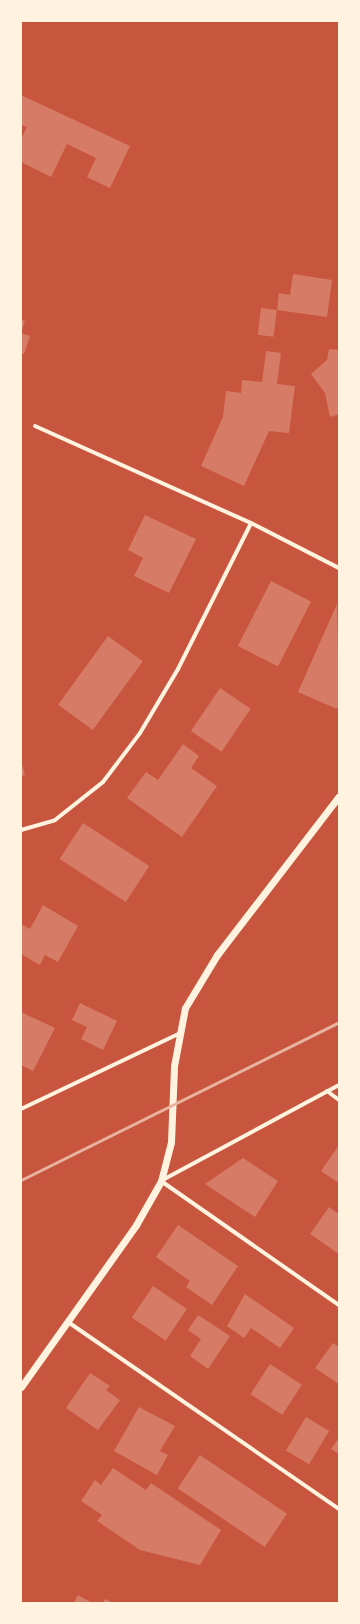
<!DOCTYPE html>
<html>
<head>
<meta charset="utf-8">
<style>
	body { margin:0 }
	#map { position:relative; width:360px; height:1624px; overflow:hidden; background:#c8553d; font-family:Overpass,sans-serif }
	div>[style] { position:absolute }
	.building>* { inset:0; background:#d67c66; transform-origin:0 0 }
	.minor>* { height:4px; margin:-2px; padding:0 2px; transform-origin:2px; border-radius:2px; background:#fff3e0 }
	.tertiary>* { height:7px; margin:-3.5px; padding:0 3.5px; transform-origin:3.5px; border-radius:3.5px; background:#fff3e0 }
	.rail>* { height:3px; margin:-1.5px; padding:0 1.5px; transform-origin:1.5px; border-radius:1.5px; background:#e9b49f }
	span { translate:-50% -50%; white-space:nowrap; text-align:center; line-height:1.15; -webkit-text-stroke:4px #fff3e0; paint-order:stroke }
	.frame { position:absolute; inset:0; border:22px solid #fff3e0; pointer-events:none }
</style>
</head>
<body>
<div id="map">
	<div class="building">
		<i style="clip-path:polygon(21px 95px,130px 146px,110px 188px,87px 177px,96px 158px,67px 144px,51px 177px,21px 162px,21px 139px,27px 127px,21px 125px)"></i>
		<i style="clip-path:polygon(293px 274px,332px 280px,327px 317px,277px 310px,279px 293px,290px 295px)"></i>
		<i style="left:261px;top:308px;width:16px;height:27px;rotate:7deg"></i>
		<i style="clip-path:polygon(21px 320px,25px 321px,21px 333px)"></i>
		<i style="clip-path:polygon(21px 333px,30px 336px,24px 354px,21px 353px)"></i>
		<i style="clip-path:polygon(329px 349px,339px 350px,339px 414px,330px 417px,325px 393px,311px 374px,327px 360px)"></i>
		<i style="clip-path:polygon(266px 351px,281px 353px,277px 384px,295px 386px,289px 433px,269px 431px,244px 486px,201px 466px,223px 417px,226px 391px,241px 393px,242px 380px,262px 382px)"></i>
		<i style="clip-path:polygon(145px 515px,196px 539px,169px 593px,134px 576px,143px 558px,128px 550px)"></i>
		<i style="left:271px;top:581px;width:45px;height:73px;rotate:27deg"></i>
		<i style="clip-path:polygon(337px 604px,339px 705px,337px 709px,298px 692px)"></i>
		<i style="left:108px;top:636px;width:43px;height:85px;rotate:36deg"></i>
		<i style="left:220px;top:688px;width:37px;height:52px;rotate:34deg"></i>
		<i style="clip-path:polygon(183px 744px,199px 756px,191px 768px,217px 786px,182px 837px,127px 798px,146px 772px,158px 780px)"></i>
		<i style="clip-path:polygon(21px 761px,25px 775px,21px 776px)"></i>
		<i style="left:83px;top:823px;width:79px;height:43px;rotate:33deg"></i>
		<i style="clip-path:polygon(43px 905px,78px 926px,58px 962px,45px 955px,40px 965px,21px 954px,21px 928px,23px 925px,30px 929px)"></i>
		<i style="clip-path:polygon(80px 1003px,117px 1021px,103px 1050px,81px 1039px,87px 1027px,72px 1020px)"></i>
		<i style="clip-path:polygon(21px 1012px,55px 1028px,33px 1071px,21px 1065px)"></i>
		<i style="clip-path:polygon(339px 1145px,339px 1183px,321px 1171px)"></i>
		<i style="clip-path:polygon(243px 1158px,278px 1181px,255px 1217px,205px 1184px)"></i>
		<i style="clip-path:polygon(329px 1207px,339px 1214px,339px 1254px,310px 1234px)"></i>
		<i style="clip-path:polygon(178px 1225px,238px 1266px,212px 1305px,186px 1287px,190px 1281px,156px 1257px)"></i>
		<i style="left:153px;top:1286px;width:41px;height:38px;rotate:34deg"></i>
		<i style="clip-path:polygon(245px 1294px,294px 1328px,280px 1348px,251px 1328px,244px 1338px,227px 1326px)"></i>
		<i style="clip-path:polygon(198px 1315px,230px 1336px,208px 1369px,190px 1356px,201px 1339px,188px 1330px)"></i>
		<i style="clip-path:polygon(333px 1343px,339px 1347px,339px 1384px,315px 1368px)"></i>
		<i style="left:270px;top:1364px;width:38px;height:36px;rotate:33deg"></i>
		<i style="clip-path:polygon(90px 1373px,110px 1386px,106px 1390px,120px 1400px,98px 1430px,66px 1408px)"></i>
		<i style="clip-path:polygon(139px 1407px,175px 1426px,160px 1451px,168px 1455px,157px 1475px,114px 1451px)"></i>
		<i style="left:306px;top:1417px;width:27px;height:39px;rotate:31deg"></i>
		<i style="clip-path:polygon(339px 1438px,339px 1454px,331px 1449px)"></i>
		<i style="left:200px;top:1455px;width:105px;height:40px;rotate:34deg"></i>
		<i style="clip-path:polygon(113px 1468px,146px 1490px,151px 1483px,221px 1530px,200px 1565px,140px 1550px,97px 1521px,102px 1515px,81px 1501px,95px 1480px,101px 1485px)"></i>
		<i style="clip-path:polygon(78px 1595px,92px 1603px,74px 1603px)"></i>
		<i style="clip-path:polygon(105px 1599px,113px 1603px,103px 1603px)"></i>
	</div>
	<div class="minor">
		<i style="left:35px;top:426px;width:237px;rotate:24.2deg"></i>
		<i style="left:251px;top:523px;width:99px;rotate:27.1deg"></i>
		<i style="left:21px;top:830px;width:35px;rotate:-16deg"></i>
		<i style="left:55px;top:820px;width:61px;rotate:-38.4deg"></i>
		<i style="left:103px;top:782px;width:61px;rotate:-52.9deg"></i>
		<i style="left:140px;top:733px;width:74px;rotate:-59.3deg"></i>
		<i style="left:178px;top:669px;width:163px;rotate:-63.4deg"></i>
		<i style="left:339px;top:1085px;width:202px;rotate:151.7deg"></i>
		<i style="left:161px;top:1181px;width:217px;rotate:34.9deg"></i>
		<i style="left:327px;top:1091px;width:15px;rotate:37deg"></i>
		<i style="left:21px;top:1109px;width:176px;rotate:-25.5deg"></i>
		<i style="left:68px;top:1322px;width:329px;rotate:34.6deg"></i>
	</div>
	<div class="tertiary">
		<i style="left:21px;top:1387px;width:199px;rotate:-54.6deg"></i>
		<i style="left:136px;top:1225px;width:51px;rotate:-60.4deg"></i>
		<i style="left:161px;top:1181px;width:40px;rotate:-75.6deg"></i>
		<i style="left:171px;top:1142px;width:76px;rotate:-87.7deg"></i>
		<i style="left:174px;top:1066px;width:59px;rotate:-79.3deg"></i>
		<i style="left:185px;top:1008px;width:62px;rotate:-58.9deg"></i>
		<i style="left:217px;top:955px;width:200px;rotate:-52.5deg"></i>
	</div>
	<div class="rail">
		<i style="left:21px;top:1180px;width:355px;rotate:-26.4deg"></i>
	</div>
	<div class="frame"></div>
</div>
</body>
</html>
